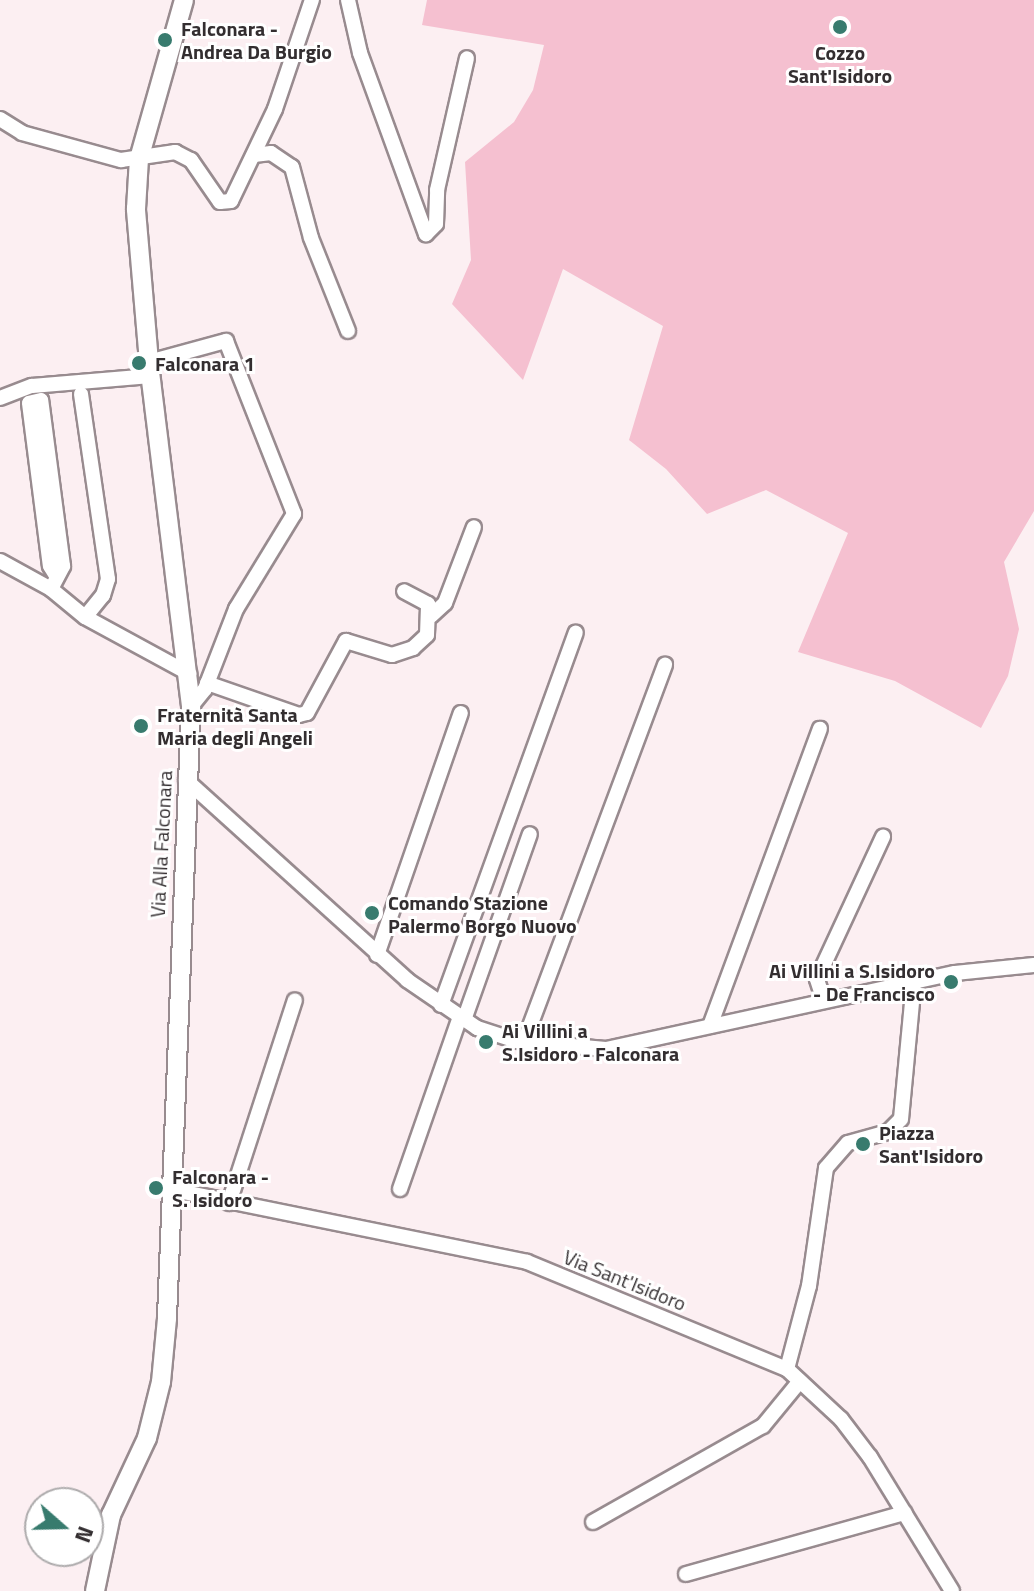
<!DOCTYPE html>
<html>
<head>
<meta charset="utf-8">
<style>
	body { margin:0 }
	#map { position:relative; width:1034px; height:1591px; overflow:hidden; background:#fceff2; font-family:"Titillium Web",sans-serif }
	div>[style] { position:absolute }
	.green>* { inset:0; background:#f5c0d0 }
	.roads { filter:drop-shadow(2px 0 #988b8f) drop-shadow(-2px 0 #988b8f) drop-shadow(0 2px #988b8f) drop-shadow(0 -2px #988b8f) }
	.minor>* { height:14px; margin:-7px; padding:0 7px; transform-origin:7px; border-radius:7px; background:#fff }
	.tertiary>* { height:18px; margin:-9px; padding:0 9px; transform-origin:9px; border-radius:9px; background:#fff }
	.dots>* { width:22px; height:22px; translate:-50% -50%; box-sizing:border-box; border:4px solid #fff; border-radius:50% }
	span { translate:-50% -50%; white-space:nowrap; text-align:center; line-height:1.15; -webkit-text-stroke:6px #fff; paint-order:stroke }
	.poi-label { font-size:20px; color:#332e30; font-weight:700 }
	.left { translate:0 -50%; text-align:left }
	.right { translate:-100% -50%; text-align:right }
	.street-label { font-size:20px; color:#332e30 }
	.north { position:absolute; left:24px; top:1487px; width:80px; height:80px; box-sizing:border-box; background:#fff; border:2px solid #adabac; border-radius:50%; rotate:110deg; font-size:22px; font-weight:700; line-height:32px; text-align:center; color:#332e30 }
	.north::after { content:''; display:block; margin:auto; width:28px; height:36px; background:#387b6e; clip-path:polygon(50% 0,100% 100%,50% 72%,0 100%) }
</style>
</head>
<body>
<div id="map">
	<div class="green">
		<i style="clip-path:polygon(427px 0,1034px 0,1034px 511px,1004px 562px,1019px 629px,1008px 676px,981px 728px,895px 681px,798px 652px,848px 533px,766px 490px,707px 514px,666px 469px,629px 440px,663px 326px,563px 269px,523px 380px,452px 304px,471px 260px,465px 162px,514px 122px,533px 90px,544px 45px,422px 25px)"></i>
	</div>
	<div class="roads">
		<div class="minor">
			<i style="left:348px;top:0;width:54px;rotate:77.2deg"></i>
			<i style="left:360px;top:53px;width:193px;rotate:70deg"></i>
			<i style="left:426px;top:234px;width:14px;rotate:-45deg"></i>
			<i style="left:436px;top:224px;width:34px;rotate:-88deg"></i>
			<i style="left:437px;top:190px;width:135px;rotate:-77.2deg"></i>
			<i style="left:0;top:119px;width:26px;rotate:32deg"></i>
			<i style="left:22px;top:133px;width:103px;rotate:15.3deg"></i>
			<i style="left:121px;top:160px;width:55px;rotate:-8.4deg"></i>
			<i style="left:175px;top:152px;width:18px;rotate:27deg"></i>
			<i style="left:191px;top:160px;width:51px;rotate:55.4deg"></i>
			<i style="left:220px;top:202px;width:11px;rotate:-5deg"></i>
			<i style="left:231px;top:201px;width:102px;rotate:-64.4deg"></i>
			<i style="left:275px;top:109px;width:115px;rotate:-71.3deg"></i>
			<i style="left:254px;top:155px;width:17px;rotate:-7deg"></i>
			<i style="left:271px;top:153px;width:25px;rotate:34deg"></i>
			<i style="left:292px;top:167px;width:73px;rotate:75deg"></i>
			<i style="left:311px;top:238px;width:100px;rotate:68.3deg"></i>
			<i style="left:149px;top:362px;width:80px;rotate:-15.3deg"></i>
			<i style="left:226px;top:341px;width:186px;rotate:68.5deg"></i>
			<i style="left:294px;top:514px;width:111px;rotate:121.4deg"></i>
			<i style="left:236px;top:609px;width:86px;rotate:111.2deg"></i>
			<i style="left:205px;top:689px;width:22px;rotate:129deg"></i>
			<i style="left:81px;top:394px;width:187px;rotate:81.7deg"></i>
			<i style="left:108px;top:579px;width:17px;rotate:107deg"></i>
			<i style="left:103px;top:595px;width:28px;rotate:129deg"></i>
			<i style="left:0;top:398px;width:34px;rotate:-21deg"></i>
			<i style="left:32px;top:386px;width:119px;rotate:-4.8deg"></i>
			<i style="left:0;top:561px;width:58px;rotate:28.8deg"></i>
			<i style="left:51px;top:589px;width:44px;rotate:39.5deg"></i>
			<i style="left:85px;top:617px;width:119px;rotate:28.5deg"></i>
			<i style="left:51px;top:589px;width:26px;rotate:-62deg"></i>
			<i style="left:63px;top:566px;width:167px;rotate:-97.5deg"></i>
			<i style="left:41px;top:400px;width:12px;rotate:166deg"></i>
			<i style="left:29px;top:403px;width:164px;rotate:82.7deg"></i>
			<i style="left:50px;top:566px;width:13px;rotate:58deg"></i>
			<i style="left:431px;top:616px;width:19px;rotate:-43deg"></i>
			<i style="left:445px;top:603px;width:81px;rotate:-69.1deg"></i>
			<i style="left:207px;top:683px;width:97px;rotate:19.2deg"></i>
			<i style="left:299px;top:715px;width:8px;rotate:-14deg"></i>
			<i style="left:307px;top:713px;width:82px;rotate:-61.6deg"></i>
			<i style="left:346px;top:641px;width:48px;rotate:16.9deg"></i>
			<i style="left:392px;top:655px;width:22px;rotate:-18deg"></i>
			<i style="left:413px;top:648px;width:19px;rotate:-43deg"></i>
			<i style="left:427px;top:635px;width:31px;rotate:-88deg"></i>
			<i style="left:428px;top:604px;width:27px;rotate:-152deg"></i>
			<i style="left:186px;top:780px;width:298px;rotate:42.1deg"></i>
			<i style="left:407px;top:980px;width:85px;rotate:34.4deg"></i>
			<i style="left:477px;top:1028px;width:42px;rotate:18deg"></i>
			<i style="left:517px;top:1041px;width:89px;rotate:5.1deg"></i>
			<i style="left:606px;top:1049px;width:357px;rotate:-12.3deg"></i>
			<i style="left:955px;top:973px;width:79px;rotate:-5.8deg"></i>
			<i style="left:377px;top:955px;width:256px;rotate:-70.9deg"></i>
			<i style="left:824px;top:1001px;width:23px;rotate:-108deg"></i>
			<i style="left:817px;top:979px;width:157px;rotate:-65.1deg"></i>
			<i style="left:441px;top:1005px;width:396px;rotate:-70.1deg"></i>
			<i style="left:464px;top:1020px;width:197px;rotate:-70.5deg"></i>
			<i style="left:710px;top:1026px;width:317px;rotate:-69.7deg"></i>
			<i style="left:524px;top:1042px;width:403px;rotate:-69.5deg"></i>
			<i style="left:169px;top:1189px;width:365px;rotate:11.5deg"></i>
			<i style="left:527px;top:1262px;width:281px;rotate:22.4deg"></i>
			<i style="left:787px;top:1369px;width:74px;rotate:42.8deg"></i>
			<i style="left:841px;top:1419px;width:48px;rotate:52.7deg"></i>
			<i style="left:870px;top:1457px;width:157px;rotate:58.5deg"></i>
			<i style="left:400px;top:1189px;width:182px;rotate:-70.8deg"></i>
			<i style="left:229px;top:1203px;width:213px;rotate:-72deg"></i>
			<i style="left:787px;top:1369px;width:86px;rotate:-75.2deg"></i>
			<i style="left:809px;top:1286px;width:119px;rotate:-81.8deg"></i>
			<i style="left:826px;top:1168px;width:33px;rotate:-49deg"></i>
			<i style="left:848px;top:1143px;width:41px;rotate:-15.4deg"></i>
			<i style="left:888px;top:1132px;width:18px;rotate:-45deg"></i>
			<i style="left:901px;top:1119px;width:138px;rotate:-84.6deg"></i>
			<i style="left:593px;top:1522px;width:195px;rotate:-29.5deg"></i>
			<i style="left:763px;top:1426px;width:58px;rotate:-50.6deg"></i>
			<i style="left:686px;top:1574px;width:227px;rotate:-15.6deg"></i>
		</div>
		<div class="tertiary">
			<i style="left:95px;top:1591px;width:78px;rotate:-78.1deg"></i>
			<i style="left:111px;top:1515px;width:85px;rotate:-64.9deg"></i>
			<i style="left:147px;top:1438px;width:58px;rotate:-76deg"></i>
			<i style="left:161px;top:1382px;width:64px;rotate:-84.6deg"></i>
			<i style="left:167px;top:1318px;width:612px;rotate:-87.75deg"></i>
			<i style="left:191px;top:706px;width:347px;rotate:-97deg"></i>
			<i style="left:149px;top:362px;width:154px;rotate:-94.9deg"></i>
			<i style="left:136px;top:209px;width:50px;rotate:-86.6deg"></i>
			<i style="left:139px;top:159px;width:165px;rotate:-74.2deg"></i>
		</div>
	</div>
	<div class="dots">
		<i style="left:840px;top:27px;background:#387b6e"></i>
		<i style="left:165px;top:40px;background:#387b6e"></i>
		<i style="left:139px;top:363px;background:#387b6e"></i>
		<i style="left:141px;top:726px;background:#387b6e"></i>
		<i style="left:372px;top:913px;background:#387b6e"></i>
		<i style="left:951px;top:982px;background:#387b6e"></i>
		<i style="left:486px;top:1042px;background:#387b6e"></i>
		<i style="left:863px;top:1144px;background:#387b6e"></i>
		<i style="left:156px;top:1188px;background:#387b6e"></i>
	</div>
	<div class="poi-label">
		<span class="left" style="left:181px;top:40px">Falconara -<br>Andrea Da Burgio</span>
		<span style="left:840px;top:64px">Cozzo<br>Sant'Isidoro</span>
		<span class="left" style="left:155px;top:363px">Falconara 1</span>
		<span class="left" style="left:157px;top:726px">Fraternità Santa<br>Maria degli Angeli</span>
		<span class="left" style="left:388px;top:914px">Comando Stazione<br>Palermo Borgo Nuovo</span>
		<span class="right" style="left:935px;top:982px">Ai Villini a S.Isidoro<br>- De Francisco</span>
		<span class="left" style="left:502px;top:1042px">Ai Villini a<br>S.Isidoro - Falconara</span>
		<span class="left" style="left:879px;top:1144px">Piazza<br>Sant'Isidoro</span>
		<span class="left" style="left:172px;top:1188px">Falconara -<br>S. Isidoro</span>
	</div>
	<div class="street-label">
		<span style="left:161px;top:844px;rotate:-87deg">Via Alla Falconara</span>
		<span style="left:625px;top:1280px;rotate:22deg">Via Sant'Isidoro</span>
	</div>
	<div class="north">N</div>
</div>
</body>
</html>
